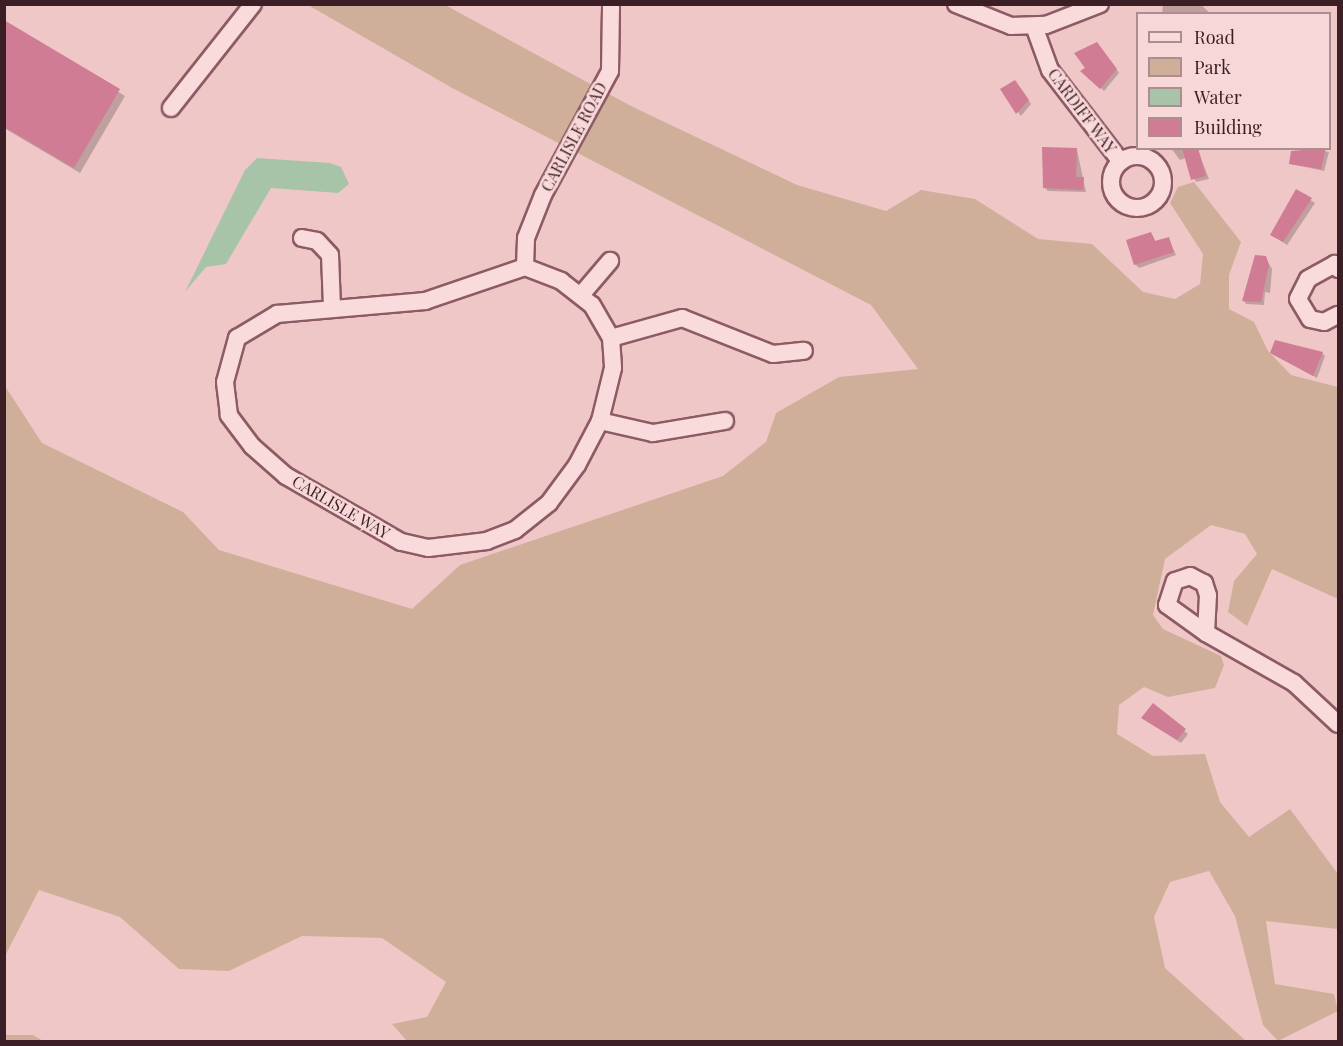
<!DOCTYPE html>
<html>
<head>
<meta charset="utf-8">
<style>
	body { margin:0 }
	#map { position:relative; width:1343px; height:1046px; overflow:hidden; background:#f0c7c7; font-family:"Playfair Display",serif }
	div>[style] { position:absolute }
	.green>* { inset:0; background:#cfaf9a }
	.water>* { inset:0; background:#a8c4a8 }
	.shadow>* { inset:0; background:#0003 }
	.building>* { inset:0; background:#cf7c94 }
	.roads { filter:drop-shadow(2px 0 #8c5b64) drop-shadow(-2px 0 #8c5b64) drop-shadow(0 2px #8c5b64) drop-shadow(0 -2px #8c5b64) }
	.minor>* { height:16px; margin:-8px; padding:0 8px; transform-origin:8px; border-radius:8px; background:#fadbdb }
	.minor>.ring { margin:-8px; padding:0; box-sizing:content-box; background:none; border:16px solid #fadbdb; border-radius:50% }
	span { translate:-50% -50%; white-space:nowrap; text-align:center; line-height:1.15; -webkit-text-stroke:5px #f7d7d7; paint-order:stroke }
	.street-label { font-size:16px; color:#3c1f26 }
	.frame { position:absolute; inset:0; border:6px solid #3c1f26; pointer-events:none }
	.legend { position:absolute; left:1136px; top:12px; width:195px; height:138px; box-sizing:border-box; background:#f7d7d7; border:2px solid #ac8d90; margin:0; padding:8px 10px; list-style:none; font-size:18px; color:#3c1f26 }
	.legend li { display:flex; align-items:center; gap:12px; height:30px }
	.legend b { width:30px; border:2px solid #ac8d90 }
</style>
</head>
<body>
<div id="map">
	<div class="green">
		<i style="clip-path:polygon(308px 5px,445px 5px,633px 107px,797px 185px,886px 211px,921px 190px,975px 199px,1038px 239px,1092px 244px,1143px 292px,1175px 299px,1200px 284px,1203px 254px,1170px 203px,1178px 187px,1194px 182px,1241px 242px,1229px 275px,1229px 309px,1254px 322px,1268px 351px,1291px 375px,1338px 387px,1338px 599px,1272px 569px,1247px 626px,1228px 612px,1234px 581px,1257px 554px,1245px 534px,1211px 525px,1165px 559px,1153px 615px,1163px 629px,1221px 656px,1224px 665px,1215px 688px,1168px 697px,1144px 687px,1119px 705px,1117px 734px,1153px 756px,1205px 754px,1220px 802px,1249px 837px,1290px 809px,1338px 874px,1338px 929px,1266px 921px,1275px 984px,1334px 994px,1338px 1011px,1278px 1041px,1263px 1025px,1235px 916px,1209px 871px,1170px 882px,1154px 917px,1165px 968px,1246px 1041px,407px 1041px,392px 1024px,427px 1017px,446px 982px,382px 938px,302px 936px,229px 971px,179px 969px,120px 917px,39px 890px,5px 956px,5px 386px,42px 443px,183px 512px,219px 550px,412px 609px,460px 565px,723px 476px,766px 442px,776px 413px,839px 377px,918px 369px,871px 305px,454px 89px)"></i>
		<i style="clip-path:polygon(4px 1035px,33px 1035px,43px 1041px,5px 1041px)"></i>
	</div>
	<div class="water">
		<i style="clip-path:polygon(257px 158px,330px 163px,341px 167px,349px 184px,338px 193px,271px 188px,226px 264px,206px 267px,185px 292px,245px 170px)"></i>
	</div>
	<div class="shadow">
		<i style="clip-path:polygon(1163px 4px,1200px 4px,1211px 14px,1162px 14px)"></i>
		<i style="clip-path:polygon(4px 22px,125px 96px,80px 173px,4px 128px)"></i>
		<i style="clip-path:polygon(1100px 47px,1119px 73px,1104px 91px,1082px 71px)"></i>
		<i style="clip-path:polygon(1018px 85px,1031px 104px,1021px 116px,1002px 90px)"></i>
		<i style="clip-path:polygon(1171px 148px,1197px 148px,1209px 179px,1196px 182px,1186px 158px,1180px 160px)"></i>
		<i style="clip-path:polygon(1303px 148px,1329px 152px,1324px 171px,1291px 164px)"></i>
		<i style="clip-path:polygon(1077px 150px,1086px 192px,1048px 191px,1045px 188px)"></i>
		<i style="clip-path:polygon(1296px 191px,1315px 203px,1287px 245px,1272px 235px)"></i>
		<i style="clip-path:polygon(1151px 233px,1156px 242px,1168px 238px,1176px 255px,1139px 268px,1135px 264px)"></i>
		<i style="clip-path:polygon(1265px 257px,1272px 269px,1270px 293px,1265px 292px,1264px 305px,1246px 304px,1243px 300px)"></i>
		<i style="clip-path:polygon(1272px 353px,1322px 353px,1325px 356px,1317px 378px)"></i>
		<i style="clip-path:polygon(1153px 705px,1188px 734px,1181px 743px,1147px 721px)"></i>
	</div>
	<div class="building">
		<i style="clip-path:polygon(4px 20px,120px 89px,74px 168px,4px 127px)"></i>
		<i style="clip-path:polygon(1097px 42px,1117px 69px,1100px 89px,1080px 71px,1085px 68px,1074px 53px)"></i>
		<i style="clip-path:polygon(1015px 80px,1029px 100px,1016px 114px,1000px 89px)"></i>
		<i style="clip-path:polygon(1042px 147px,1077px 148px,1076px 177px,1084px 177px,1083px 190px,1043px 188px)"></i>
		<i style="clip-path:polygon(1182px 148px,1198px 148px,1206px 176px,1191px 180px)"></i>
		<i style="clip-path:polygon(1326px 148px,1321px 169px,1289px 164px,1291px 151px)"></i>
		<i style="clip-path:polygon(1296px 189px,1312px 198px,1283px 242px,1270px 235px)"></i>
		<i style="clip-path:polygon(1151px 232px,1155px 241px,1169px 237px,1174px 252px,1134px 265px,1126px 240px)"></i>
		<i style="clip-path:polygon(1255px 255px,1266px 256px,1269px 265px,1261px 302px,1242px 301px)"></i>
		<i style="clip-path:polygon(1275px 340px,1323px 352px,1313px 376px,1270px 353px)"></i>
		<i style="clip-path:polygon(1153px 703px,1186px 729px,1177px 740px,1141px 718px)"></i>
	</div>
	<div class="roads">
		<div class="minor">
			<i style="left:956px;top:4px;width:59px;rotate:21.8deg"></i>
			<i style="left:1011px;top:26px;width:35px;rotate:-2deg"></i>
			<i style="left:1046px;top:25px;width:58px;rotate:-21.3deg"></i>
			<i style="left:1034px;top:26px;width:47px;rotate:70deg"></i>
			<i style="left:1050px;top:70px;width:116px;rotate:52.3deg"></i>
			<i style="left:171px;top:108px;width:132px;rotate:-51.7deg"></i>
			<i class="ring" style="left:1111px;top:156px;width:36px;height:36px"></i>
			<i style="left:302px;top:238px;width:15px;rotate:11deg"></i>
			<i style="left:317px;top:241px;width:19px;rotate:47deg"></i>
			<i style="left:330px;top:255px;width:51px;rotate:87.8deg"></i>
			<i style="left:525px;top:267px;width:39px;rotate:21deg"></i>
			<i style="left:561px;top:281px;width:39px;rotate:38deg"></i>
			<i style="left:592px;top:305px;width:38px;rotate:60deg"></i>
			<i style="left:611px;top:338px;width:30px;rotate:86deg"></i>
			<i style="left:613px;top:368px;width:55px;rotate:103.8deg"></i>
			<i style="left:600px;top:421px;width:50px;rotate:117.6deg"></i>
			<i style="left:577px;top:465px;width:47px;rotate:126.4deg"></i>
			<i style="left:549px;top:503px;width:43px;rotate:141.5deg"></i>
			<i style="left:515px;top:530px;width:30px;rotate:159deg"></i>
			<i style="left:487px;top:541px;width:59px;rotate:173.2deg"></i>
			<i style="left:428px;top:548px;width:28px;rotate:-167deg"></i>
			<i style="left:401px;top:542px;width:133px;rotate:-150.1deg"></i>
			<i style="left:286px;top:476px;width:45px;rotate:-138.6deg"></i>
			<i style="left:252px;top:446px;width:39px;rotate:-127deg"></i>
			<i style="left:229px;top:415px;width:33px;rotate:-97deg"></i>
			<i style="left:225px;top:382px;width:46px;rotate:-74.7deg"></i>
			<i style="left:237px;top:338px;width:47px;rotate:-31deg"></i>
			<i style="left:277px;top:314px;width:149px;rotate:-5deg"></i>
			<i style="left:425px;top:301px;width:106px;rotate:-18.8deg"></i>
			<i style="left:525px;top:267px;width:29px;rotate:-88deg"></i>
			<i style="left:526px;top:238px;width:46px;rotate:-68.4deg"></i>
			<i style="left:543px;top:195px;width:141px;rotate:-61.6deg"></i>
			<i style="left:610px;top:71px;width:67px;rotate:-89.1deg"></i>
			<i style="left:1338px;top:269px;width:6px;rotate:-121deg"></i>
			<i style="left:1335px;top:264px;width:31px;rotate:151deg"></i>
			<i style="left:1308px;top:279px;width:22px;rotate:117deg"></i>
			<i style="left:1298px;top:299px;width:23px;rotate:59deg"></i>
			<i style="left:1310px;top:319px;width:14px;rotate:12deg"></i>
			<i style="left:1324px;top:322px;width:16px;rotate:-27deg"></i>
			<i style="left:581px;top:295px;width:45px;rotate:-49.5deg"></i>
			<i style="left:611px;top:338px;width:74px;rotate:-15.7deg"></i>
			<i style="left:682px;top:318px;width:98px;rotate:21.6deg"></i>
			<i style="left:773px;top:354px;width:31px;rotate:-6deg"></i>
			<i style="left:600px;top:421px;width:54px;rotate:12.8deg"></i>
			<i style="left:653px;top:433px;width:73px;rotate:-9.5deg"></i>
			<i style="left:1190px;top:576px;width:16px;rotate:27deg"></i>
			<i style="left:1204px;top:583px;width:13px;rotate:72deg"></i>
			<i style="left:1208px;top:595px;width:38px;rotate:93deg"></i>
			<i style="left:1206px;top:633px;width:48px;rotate:-144.3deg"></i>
			<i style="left:1167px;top:605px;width:25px;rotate:-72deg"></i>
			<i style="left:1175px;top:581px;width:16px;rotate:-18deg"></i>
			<i style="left:1206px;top:633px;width:101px;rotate:29.6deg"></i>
			<i style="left:1294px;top:683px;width:60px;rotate:43deg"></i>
		</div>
	</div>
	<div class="street-label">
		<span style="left:1082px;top:111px;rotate:53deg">CARDIFF WAY</span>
		<span style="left:574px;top:137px;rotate:-62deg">CARLISLE ROAD</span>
		<span style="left:341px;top:507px;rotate:30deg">CARLISLE WAY</span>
	</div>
	<div class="frame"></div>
	<ul class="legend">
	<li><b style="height:8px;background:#fadbdb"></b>Road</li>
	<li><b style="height:16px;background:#cfaf9a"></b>Park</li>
	<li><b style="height:16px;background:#a8c4a8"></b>Water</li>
	<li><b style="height:16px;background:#cf7c94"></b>Building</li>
	</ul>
</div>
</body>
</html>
